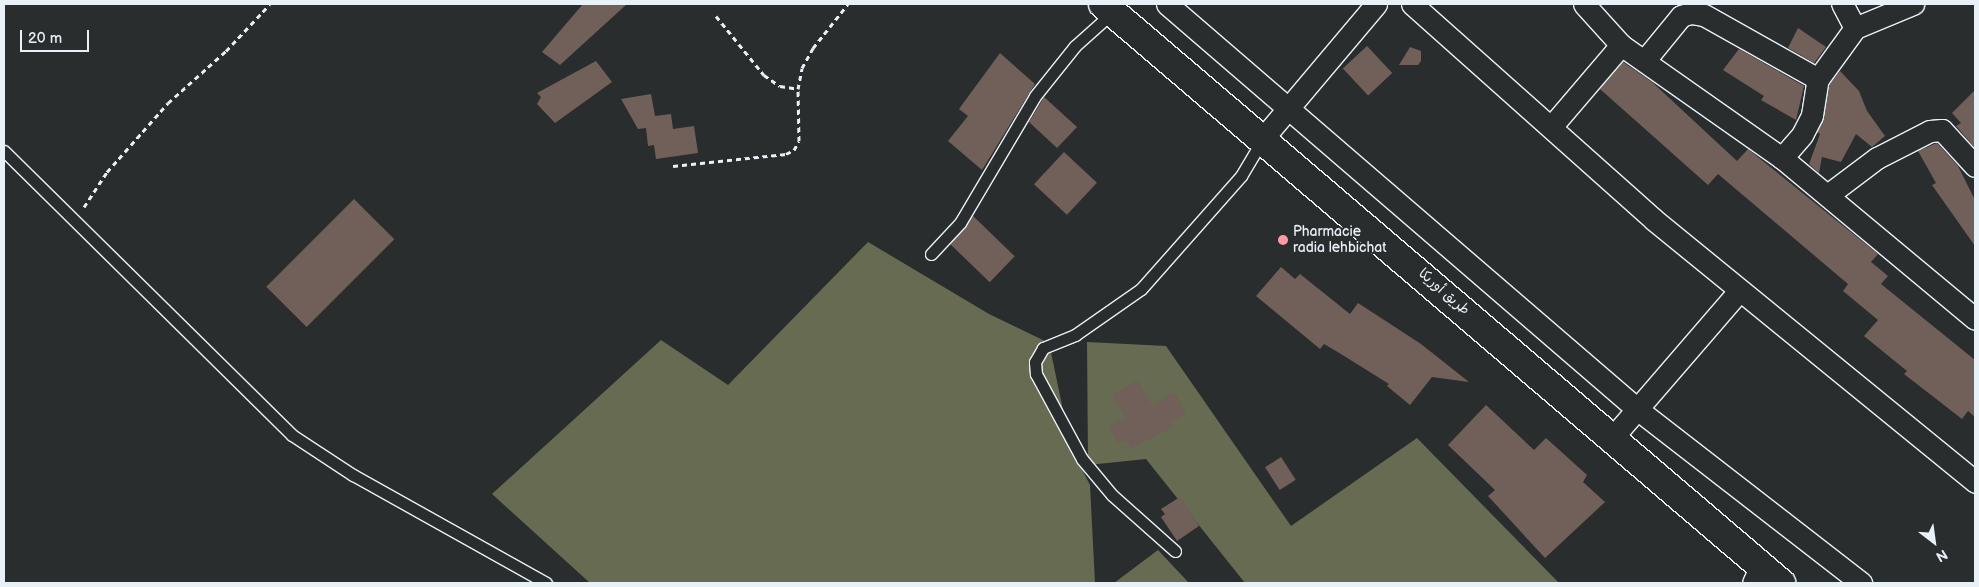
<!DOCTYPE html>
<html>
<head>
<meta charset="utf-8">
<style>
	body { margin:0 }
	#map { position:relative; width:1979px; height:587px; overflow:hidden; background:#2a2d2e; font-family:"Balsamiq Sans","Playpen Sans Arabic",sans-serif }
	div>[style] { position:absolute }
	.green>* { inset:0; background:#666b51 }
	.building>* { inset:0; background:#716059; transform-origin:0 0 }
	.path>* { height:3px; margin-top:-1.5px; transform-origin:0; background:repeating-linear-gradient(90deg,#e8f1f8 0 5px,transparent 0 9px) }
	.roads { filter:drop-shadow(1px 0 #e8f1f8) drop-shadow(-1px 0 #e8f1f8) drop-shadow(0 1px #e8f1f8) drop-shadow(0 -1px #e8f1f8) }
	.service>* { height:11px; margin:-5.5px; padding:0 5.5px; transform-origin:5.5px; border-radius:5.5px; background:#2a2d2e }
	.minor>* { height:21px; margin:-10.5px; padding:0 10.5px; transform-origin:10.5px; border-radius:10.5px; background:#2a2d2e }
	.tertiary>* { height:28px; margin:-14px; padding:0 14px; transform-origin:14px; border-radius:14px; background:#2a2d2e }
	.dots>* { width:14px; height:14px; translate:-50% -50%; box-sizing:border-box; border:2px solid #2a2d2e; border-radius:50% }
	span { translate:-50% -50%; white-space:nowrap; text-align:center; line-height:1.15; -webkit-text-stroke:4px #2a2d2e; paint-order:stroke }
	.poi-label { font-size:14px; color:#e8f1f8 }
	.left { translate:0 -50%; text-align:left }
	.street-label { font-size:14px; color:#e8f1f8 }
	.frame { position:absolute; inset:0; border:5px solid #e8f1f8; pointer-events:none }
	.north { position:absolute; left:1909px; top:517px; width:50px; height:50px; -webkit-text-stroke:4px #2a2d2e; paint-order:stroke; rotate:150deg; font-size:14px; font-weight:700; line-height:20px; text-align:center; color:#e8f1f8 }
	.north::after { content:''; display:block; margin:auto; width:18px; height:22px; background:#e8f1f8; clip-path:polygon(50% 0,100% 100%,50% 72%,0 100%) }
	.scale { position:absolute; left:20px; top:30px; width:69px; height:22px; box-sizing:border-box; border:2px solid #e8f1f8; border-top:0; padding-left:6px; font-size:15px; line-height:18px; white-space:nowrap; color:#e8f1f8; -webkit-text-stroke:4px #2a2d2e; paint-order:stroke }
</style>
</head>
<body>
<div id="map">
	<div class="green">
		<i style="clip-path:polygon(868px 242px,989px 314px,1049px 343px,1071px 448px,1090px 485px,1095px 583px,590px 583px,492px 494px,661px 340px,728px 385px)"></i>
		<i style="clip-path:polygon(1087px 342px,1166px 346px,1291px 526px,1417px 438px,1559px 583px,1245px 583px,1146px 459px,1088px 465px)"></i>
		<i style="clip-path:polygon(1158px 550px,1189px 583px,1113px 583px,1114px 583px)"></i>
	</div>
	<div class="building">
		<i style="clip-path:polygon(583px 4px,627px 4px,560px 65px,542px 52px)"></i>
		<i style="clip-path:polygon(1798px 28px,1826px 47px,1814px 63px,1788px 48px)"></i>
		<i style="left:1367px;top:46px;width:37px;height:33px;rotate:47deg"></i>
		<i style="clip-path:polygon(1410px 47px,1421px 51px,1421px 61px,1418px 65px,1399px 65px)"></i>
		<i style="clip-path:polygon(1739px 49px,1804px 86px,1796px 120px,1761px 100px,1764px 96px,1723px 70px)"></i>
		<i style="clip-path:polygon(1000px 53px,1035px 84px,982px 170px,948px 141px,968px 116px,959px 109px)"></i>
		<i style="clip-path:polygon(596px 61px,612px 82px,555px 123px,537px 104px,541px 97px,537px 93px)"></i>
		<i style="clip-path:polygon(1623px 62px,1652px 82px,1737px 161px,1748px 149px,1878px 254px,1871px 262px,1888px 276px,1881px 284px,1975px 360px,1975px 417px,1968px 411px,1962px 419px,1904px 374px,1907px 371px,1864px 336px,1878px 320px,1843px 291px,1848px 284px,1718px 174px,1708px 185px,1600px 89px)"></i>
		<i style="clip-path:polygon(1840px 71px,1859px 91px,1867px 111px,1885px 136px,1872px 147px,1856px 134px,1841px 162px,1822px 157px,1819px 173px,1809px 164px,1820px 134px,1817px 132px,1830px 84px)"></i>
		<i style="clip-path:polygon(1975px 90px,1975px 148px,1956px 126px,1961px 123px,1952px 113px)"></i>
		<i style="clip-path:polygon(651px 94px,655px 116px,671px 114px,673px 129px,694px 126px,698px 153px,656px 159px,654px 145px,648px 146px,646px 128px,638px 129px,621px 99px)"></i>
		<i style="clip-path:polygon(1044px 97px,1077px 127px,1057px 148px,1029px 122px)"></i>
		<i style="clip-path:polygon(1937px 143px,1958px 166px,1975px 200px,1975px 246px,1932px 185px,1936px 183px,1918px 151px)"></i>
		<i style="left:1064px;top:152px;width:45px;height:44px;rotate:43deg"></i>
		<i style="left:354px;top:199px;width:57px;height:124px;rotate:45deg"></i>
		<i style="left:973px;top:216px;width:58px;height:36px;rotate:44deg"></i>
		<i style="clip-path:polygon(1281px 267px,1295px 279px,1300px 274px,1350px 314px,1358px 303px,1421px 344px,1469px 382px,1432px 377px,1410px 405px,1387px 386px,1389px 384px,1341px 354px,1324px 344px,1320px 349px,1256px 296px)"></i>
		<i style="clip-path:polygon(1137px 380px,1152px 405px,1174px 392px,1186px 413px,1172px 422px,1174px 426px,1131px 449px,1126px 440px,1119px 444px,1109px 427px,1125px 417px,1112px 395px)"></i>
		<i style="clip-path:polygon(1486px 405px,1534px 450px,1546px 438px,1587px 475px,1583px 482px,1605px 502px,1545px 558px,1488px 496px,1495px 490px,1448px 445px)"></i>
		<i style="left:1281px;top:457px;width:27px;height:19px;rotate:57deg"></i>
		<i style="clip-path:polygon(1180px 497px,1199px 526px,1177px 541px,1161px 517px,1165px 514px,1161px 509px)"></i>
	</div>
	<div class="path">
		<i style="left:716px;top:16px;width:76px;rotate:50.9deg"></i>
		<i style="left:764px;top:75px;width:19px;rotate:35deg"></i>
		<i style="left:780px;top:86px;width:18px;rotate:9deg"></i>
		<i style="left:673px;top:166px;width:114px;rotate:-6.1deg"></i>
		<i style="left:786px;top:154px;width:9px;rotate:-27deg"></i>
		<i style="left:794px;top:150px;width:10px;rotate:-61deg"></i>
		<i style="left:799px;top:141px;width:52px;rotate:-91.1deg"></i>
		<i style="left:798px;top:89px;width:21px;rotate:-79deg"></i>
		<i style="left:802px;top:68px;width:23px;rotate:-61deg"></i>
		<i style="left:813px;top:48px;width:56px;rotate:-51.5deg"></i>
		<i style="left:84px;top:207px;width:42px;rotate:-56.7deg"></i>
		<i style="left:107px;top:172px;width:92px;rotate:-48.5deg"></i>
		<i style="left:168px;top:103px;width:78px;rotate:-41.9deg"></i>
		<i style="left:226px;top:51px;width:64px;rotate:-46.9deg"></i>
	</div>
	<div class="roads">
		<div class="service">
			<i style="left:4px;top:151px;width:404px;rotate:44.6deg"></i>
			<i style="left:292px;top:435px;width:73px;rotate:33.3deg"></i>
			<i style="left:353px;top:475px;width:221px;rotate:29.2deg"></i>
			<i style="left:931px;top:254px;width:42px;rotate:-46.9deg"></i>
			<i style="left:960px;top:223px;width:147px;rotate:-59.4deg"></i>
			<i style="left:1035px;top:96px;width:64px;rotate:-51.3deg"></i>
			<i style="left:1075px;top:46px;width:51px;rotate:-41.8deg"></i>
			<i style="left:1175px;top:551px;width:84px;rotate:-138.4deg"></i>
			<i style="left:1112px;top:495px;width:47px;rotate:-129.8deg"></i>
			<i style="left:1082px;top:459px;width:97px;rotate:-118.4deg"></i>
			<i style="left:1036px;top:374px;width:12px;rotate:-95deg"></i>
			<i style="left:1035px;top:362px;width:16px;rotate:-60deg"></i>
			<i style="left:1043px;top:348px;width:35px;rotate:-22deg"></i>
			<i style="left:1075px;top:335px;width:80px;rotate:-34.9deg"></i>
			<i style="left:1141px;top:289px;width:151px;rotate:-48.5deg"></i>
			<i style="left:1241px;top:176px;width:43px;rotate:-59.3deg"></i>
		</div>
		<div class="minor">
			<i style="left:1167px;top:4px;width:620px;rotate:40.75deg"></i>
			<i style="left:1637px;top:409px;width:284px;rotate:37.8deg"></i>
			<i style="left:1412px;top:4px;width:323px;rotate:41.7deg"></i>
			<i style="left:1653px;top:219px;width:416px;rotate:39.2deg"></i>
			<i style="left:1855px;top:28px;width:63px;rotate:-22.5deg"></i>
			<i style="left:1621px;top:45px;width:197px;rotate:35.1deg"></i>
			<i style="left:1782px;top:158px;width:251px;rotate:39.8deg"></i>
			<i style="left:1645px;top:60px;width:57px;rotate:-50.7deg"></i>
			<i style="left:1681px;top:16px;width:10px;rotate:-17deg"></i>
			<i style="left:1691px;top:13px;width:13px;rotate:9deg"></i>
			<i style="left:1704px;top:15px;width:131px;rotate:29.3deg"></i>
			<i style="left:1551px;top:127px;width:108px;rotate:-49.5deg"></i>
			<i style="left:1621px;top:45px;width:55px;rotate:-132.1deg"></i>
			<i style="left:1264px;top:137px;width:174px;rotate:-49.9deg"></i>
			<i style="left:1782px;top:158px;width:30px;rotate:-49deg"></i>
			<i style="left:1802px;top:135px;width:22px;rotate:-63deg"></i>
			<i style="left:1812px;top:115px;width:36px;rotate:-81deg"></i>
			<i style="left:1818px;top:79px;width:63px;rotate:-54deg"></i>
			<i style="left:1855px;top:28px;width:27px;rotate:-118deg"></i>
			<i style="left:1829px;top:194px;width:60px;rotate:-36.9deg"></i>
			<i style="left:1877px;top:158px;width:59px;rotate:-27deg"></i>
			<i style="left:1930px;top:131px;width:12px;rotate:-5deg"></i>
			<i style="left:1942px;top:130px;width:49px;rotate:47.5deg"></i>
			<i style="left:1613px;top:437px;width:194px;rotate:-49.2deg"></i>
			<i style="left:1753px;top:583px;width:17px;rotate:-66deg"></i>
		</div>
		<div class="tertiary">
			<i style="left:1103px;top:4px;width:892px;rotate:40.5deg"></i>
		</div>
	</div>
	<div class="dots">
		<i style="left:1283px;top:240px;background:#ff9aa2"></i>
	</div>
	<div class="poi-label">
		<span class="left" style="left:1293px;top:240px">Pharmacie<br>radia lehbichat</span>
	</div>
	<div class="street-label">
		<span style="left:1444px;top:292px;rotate:41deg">طريق أوريكا</span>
	</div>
	<div class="frame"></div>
	<div class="north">N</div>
	<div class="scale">20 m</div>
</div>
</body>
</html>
